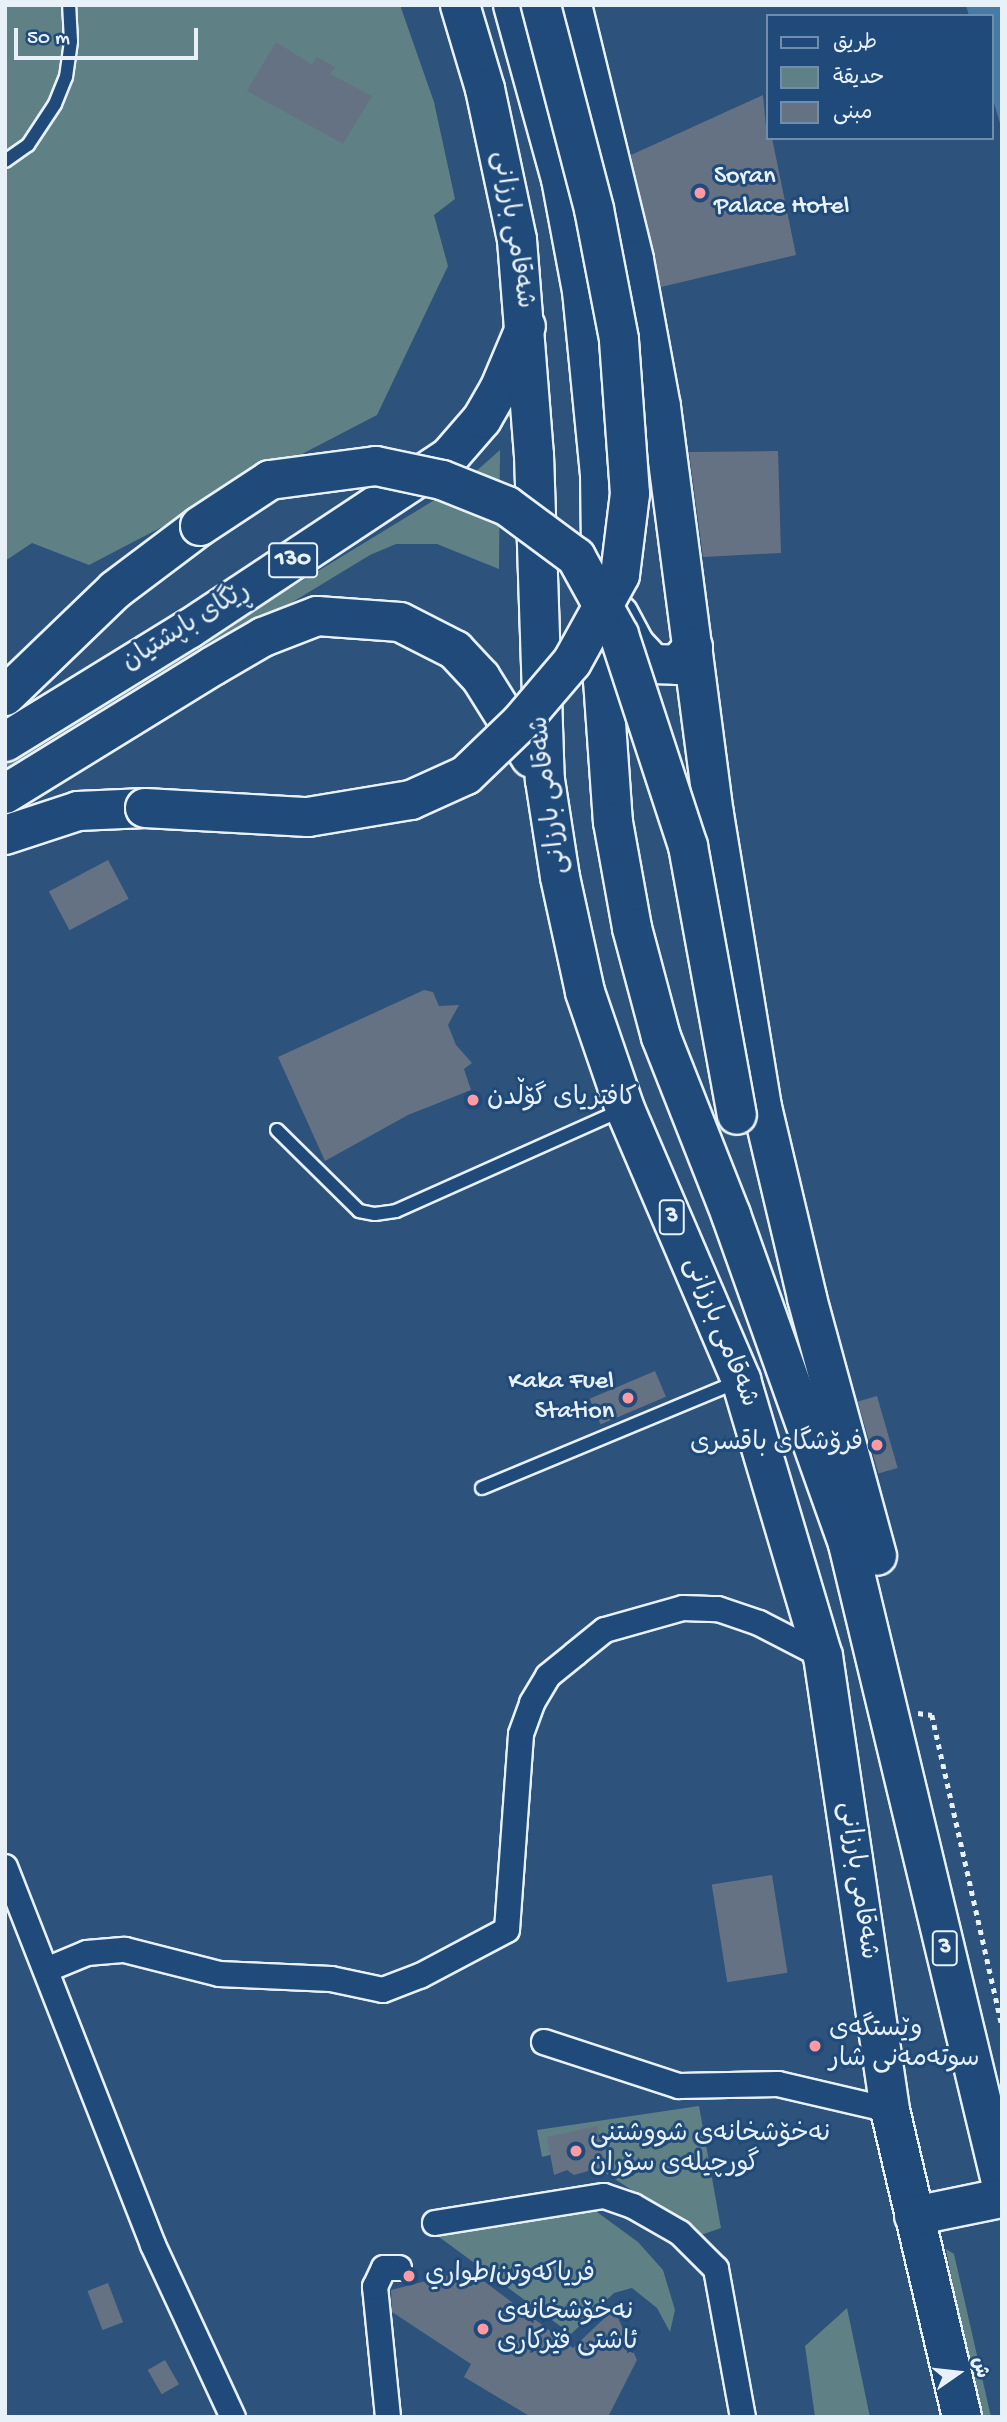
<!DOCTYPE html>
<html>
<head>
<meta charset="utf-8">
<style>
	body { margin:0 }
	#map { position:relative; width:1007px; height:2422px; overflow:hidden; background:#2d527c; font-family:"Gochi Hand","Playpen Sans Arabic",sans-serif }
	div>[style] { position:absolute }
	.green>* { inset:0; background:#5f8084 }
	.water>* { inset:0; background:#477aa4 }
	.building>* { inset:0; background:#657284; transform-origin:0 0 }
	.path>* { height:4.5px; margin-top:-2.25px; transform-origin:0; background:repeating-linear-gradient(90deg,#e8f1f8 0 5px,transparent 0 10px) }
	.roads { filter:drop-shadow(2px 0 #e8f1f8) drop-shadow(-2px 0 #e8f1f8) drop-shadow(0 2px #e8f1f8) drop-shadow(0 -2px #e8f1f8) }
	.service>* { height:12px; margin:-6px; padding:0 6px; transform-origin:6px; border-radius:6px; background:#1f4a7a }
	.minor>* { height:24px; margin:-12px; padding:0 12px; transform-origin:12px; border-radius:12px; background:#1f4a7a }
	.primary>* { height:38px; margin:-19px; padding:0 19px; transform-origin:19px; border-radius:19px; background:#1f4a7a }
	.trunk>* { height:38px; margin:-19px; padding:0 19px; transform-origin:19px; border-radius:19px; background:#1f4a7a }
	.bridges { filter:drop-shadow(2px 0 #e8f1f8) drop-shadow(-2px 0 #e8f1f8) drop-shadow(0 2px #e8f1f8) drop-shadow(0 -2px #e8f1f8) }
	.trunk-bridge>* { height:38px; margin:-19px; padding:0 19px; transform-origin:19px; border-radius:19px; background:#1f4a7a }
	.dots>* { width:19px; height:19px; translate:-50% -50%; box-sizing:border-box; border:4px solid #1f4a7a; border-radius:50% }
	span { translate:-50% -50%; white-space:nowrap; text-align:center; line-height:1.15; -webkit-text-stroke:6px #1f4a7a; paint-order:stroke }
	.shield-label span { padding:2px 5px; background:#1f4a7a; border:2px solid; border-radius:5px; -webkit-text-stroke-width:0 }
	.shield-label { font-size:24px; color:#e8f1f8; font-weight:700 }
	.poi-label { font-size:26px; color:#e8f1f8 }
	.left { translate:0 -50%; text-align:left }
	.right { translate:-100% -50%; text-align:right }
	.street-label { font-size:26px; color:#e8f1f8 }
	.frame { position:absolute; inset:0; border:7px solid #e8f1f8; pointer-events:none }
	.legend { position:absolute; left:766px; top:14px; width:228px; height:126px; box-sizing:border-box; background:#1f4a7a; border:2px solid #6f8dac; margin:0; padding:9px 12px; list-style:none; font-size:21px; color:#e8f1f8 }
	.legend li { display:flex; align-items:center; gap:14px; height:35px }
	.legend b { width:35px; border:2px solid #6f8dac }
	.north { position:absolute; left:923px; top:2338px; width:70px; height:70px; -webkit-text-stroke:5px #1f4a7a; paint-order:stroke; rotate:76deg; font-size:19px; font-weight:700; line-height:28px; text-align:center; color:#e8f1f8 }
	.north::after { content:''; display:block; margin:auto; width:24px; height:32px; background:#e8f1f8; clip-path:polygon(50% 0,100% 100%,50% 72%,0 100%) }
	.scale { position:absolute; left:14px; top:28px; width:184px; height:32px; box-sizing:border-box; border:4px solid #e8f1f8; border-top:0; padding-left:9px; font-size:21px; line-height:24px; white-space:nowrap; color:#e8f1f8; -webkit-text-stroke:5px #1f4a7a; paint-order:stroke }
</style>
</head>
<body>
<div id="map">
	<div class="green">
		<i style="clip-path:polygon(5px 5px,400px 5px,434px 102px,455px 199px,434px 215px,448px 266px,377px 415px,89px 565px,32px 543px,5px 561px)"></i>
		<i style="clip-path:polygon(500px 450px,499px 569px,437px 544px,396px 544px,370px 555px,5px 777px,5px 762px,464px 482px)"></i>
		<i style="clip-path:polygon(699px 2106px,721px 2228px,701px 2235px,570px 2150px,542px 2157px,537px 2130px)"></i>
		<i style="clip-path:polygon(586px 2204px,638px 2242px,663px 2270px,675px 2310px,670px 2332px,657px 2308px,632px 2288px,614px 2293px,571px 2334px,435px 2234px)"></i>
		<i style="clip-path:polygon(946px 2249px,954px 2254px,991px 2417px,976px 2417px)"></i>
		<i style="clip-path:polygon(847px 2308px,870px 2417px,815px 2417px,805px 2346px)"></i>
	</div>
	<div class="water">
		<i style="clip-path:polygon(966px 5px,1002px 5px,1002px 130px,991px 93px,991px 16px,969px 16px)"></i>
	</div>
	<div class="building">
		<i style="clip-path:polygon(276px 42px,312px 65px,317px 57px,335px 67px,330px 74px,372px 96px,343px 144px,247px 91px)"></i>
		<i style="clip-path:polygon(763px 95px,767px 138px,772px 138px,796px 255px,661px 287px,631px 155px)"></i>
		<i style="clip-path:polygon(778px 451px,781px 553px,703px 557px,689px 452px)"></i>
		<i style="left:108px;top:860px;width:44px;height:67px;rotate:62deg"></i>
		<i style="clip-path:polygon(424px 990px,433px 992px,439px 1006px,459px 1005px,448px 1025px,456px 1045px,472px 1063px,464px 1069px,471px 1090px,408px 1115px,325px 1161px,278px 1057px)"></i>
		<i style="left:655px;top:1371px;width:28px;height:71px;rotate:67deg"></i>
		<i style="left:877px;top:1396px;width:75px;height:20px;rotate:74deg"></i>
		<i style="left:772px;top:1875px;width:99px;height:61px;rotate:81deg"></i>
		<i style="clip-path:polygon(597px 2126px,606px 2166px,574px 2175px,567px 2170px,554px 2175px,547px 2137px)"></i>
		<i style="clip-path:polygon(469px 2270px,573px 2348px,614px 2309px,637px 2360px,608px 2417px,531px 2417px,464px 2377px,471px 2364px,392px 2312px,391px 2290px)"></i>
		<i style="left:108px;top:2283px;width:42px;height:22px;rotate:69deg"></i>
		<i style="left:165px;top:2360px;width:28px;height:20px;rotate:60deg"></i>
	</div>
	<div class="path">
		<i style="left:918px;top:1713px;width:14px;rotate:8deg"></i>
		<i style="left:932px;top:1715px;width:318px;rotate:77.3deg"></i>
	</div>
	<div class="roads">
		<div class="service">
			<i style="left:5px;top:161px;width:28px;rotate:-35deg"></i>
			<i style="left:28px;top:145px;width:49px;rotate:-56.6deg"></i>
			<i style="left:55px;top:104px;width:29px;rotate:-68deg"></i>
			<i style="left:66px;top:77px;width:36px;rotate:-82deg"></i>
			<i style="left:71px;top:41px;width:36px;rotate:-93deg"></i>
			<i style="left:277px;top:1130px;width:115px;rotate:44.6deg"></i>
			<i style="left:359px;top:1211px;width:16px;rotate:11deg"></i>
			<i style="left:375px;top:1214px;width:21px;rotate:-8deg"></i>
			<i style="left:396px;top:1211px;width:248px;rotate:-24.1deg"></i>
			<i style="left:482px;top:1488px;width:276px;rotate:-22.6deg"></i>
		</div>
		<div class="minor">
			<i style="left:5px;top:1867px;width:406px;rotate:68.6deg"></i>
			<i style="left:153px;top:2245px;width:190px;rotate:65.1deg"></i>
			<i style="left:46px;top:1970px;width:44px;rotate:-22.5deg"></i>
			<i style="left:87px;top:1953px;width:38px;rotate:-5deg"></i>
			<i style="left:125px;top:1950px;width:97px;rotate:14.3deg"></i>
			<i style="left:219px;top:1974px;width:112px;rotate:2.6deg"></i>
			<i style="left:331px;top:1979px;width:53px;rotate:11.9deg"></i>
			<i style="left:383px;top:1990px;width:40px;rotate:-21deg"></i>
			<i style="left:420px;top:1976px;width:98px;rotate:-27.9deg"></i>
			<i style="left:507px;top:1930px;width:196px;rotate:-85.9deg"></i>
			<i style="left:521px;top:1734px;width:33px;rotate:-70deg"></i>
			<i style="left:532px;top:1703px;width:31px;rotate:-59deg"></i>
			<i style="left:548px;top:1676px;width:35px;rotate:-39deg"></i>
			<i style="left:575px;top:1654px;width:38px;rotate:-39deg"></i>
			<i style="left:605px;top:1630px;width:81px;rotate:-15.8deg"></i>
			<i style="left:683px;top:1608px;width:35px;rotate:2deg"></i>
			<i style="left:718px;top:1609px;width:43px;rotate:18.9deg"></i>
			<i style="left:759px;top:1623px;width:72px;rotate:27.3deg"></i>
			<i style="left:544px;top:2042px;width:142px;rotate:18.1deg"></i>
			<i style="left:679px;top:2086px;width:99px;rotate:-1.2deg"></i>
			<i style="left:778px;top:2084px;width:115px;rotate:13.1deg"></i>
			<i style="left:435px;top:2223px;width:171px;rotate:-9.1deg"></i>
			<i style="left:604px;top:2196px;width:31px;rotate:19deg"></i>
			<i style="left:633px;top:2206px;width:54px;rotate:29.9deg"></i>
			<i style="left:680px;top:2233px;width:51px;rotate:45deg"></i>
			<i style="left:716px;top:2269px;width:150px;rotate:79.7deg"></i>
			<i style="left:388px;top:2417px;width:131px;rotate:-95.7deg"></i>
			<i style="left:375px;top:2287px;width:21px;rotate:-65deg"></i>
			<i style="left:384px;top:2268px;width:15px"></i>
		</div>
		<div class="primary">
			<i style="left:5px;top:742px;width:216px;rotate:-31.6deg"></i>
			<i style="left:189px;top:629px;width:313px;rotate:-33.5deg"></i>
			<i style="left:450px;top:456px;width:49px;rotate:-49.1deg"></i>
			<i style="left:482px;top:419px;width:34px;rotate:-60deg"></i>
			<i style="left:499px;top:390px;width:69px;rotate:-67.1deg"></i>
			<i style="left:5px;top:794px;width:244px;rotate:-31.6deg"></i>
			<i style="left:213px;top:666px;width:58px;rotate:-30.1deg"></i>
			<i style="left:263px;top:637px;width:58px;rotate:-21.3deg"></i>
			<i style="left:317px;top:616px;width:83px;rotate:4.1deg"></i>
			<i style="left:400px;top:622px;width:62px;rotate:27deg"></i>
			<i style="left:455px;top:650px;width:38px;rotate:47deg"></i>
			<i style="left:481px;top:678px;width:94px;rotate:58deg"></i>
		</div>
		<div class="trunk">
			<i style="left:460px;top:5px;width:88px;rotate:73.4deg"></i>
			<i style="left:485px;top:89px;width:154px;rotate:78deg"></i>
			<i style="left:517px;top:240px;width:216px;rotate:85.5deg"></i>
			<i style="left:534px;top:455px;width:325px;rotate:88.1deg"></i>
			<i style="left:545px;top:780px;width:98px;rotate:81.2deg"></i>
			<i style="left:560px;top:877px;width:118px;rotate:77.7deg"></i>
			<i style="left:585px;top:992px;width:124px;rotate:71.1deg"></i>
			<i style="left:625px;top:1109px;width:295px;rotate:66.8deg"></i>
			<i style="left:741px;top:1380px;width:288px;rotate:73.5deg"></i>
			<i style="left:823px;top:1656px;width:459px;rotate:81.6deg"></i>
			<i style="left:890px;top:2110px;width:315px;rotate:76.8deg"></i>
			<i style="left:513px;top:5px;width:180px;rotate:74.6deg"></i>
			<i style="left:561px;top:179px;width:114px;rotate:79.4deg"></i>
			<i style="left:582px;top:291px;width:183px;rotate:84.4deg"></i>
			<i style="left:600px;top:473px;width:207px;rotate:89.2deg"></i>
			<i style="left:603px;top:680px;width:142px;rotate:86deg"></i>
			<i style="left:613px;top:822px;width:108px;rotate:79.8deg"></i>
			<i style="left:632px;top:928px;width:113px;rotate:75.1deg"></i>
			<i style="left:661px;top:1037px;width:191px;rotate:68.5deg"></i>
			<i style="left:731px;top:1215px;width:349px;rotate:70.4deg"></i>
			<i style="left:848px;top:1544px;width:660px;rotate:76.51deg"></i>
			<i style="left:572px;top:5px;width:262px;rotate:76.3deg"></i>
			<i style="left:634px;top:260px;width:149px;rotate:79.6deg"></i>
			<i style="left:661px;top:407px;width:410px;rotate:82.6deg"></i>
			<i style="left:714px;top:814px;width:297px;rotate:80.7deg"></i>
			<i style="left:762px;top:1107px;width:196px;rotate:76.7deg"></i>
			<i style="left:807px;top:1298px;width:267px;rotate:74.8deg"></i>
			<i style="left:619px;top:615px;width:34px;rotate:62deg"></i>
			<i style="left:635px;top:645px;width:26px;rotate:47deg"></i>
			<i style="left:653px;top:664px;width:24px;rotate:2deg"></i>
			<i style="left:677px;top:665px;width:24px;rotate:-48deg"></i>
			<i style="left:5px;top:696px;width:153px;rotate:-43.9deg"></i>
			<i style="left:115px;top:590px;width:106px;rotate:-37deg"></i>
			<i style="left:5px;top:835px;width:77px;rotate:-18.2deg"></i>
			<i style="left:78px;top:811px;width:67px;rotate:-2.6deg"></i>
			<i style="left:914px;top:2216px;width:90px;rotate:-11.6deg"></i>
		</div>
	</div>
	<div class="bridges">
		<div class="trunk-bridge">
			<i style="left:200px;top:526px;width:84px;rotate:-33.3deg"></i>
			<i style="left:270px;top:480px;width:107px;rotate:-7.5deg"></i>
			<i style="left:376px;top:466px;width:67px;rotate:12deg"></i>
			<i style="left:442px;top:480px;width:70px;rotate:21.8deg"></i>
			<i style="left:507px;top:506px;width:86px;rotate:36.5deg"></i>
			<i style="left:576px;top:557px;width:89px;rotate:61.1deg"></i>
			<i style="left:619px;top:635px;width:222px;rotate:71.9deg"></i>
			<i style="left:688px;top:846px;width:273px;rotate:79.7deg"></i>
			<i style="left:145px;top:808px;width:163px;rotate:3.2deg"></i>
			<i style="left:308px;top:817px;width:104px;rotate:-9.4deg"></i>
			<i style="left:411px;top:800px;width:60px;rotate:-24.4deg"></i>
			<i style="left:466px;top:775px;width:75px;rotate:-43.9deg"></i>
			<i style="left:520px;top:723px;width:80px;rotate:-49.6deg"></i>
			<i style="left:572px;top:662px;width:99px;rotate:-61.1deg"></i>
			<i style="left:620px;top:575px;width:82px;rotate:-83deg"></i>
			<i style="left:630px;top:494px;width:155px;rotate:-94.1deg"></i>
			<i style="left:619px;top:339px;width:132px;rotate:-100.9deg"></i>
			<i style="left:594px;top:209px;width:211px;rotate:-104.6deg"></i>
		</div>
	</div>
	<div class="dots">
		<i style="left:700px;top:193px;background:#ff9aa2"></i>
		<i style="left:473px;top:1100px;background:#ff9aa2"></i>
		<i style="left:628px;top:1398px;background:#ff9aa2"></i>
		<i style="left:877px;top:1445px;background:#ff9aa2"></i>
		<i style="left:815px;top:2046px;background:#ff9aa2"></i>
		<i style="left:576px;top:2151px;background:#ff9aa2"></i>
		<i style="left:409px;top:2276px;background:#ff9aa2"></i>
		<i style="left:483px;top:2329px;background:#ff9aa2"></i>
	</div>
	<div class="shield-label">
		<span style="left:293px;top:560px">130</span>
		<span style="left:672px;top:1217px">3</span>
		<span style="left:945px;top:1948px">3</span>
	</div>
	<div class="poi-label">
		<span class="left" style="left:714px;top:193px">Soran<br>Palace Hotel</span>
		<span class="left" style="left:487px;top:1100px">کافتریای گۆڵدن</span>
		<span class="right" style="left:614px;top:1398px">Kaka Fuel<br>Station</span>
		<span class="right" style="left:863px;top:1445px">فرۆشگای باقسری</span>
		<span class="left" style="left:829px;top:2046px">وێستگەی<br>سوتەمەنی شار</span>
		<span class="left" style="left:590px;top:2151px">نەخۆشخانەی شووشتنی<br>گورچیلەی سۆران</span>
		<span class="left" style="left:425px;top:2276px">فریاکەوتن/طواري</span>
		<span class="left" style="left:497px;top:2329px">نەخۆشخانەی<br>ئاشتی فێرکاری</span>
	</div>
	<div class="street-label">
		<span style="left:511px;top:230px;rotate:81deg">شەقامی بارزانی</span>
		<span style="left:187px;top:628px;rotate:-32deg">ڕێگای باپشتیان</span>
		<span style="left:551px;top:795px;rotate:-97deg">شەقامی بارزانی</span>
		<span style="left:719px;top:1333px;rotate:68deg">شەقامی بارزانی</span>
		<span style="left:856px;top:1881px;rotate:82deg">شەقامی بارزانی</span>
	</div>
	<div class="frame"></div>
	<ul class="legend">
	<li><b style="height:9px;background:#1f4a7a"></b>طريق</li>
	<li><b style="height:19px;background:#5f8084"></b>حديقة</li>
	<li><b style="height:19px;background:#657284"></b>مبنى</li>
	</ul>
	<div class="north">ش</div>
	<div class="scale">50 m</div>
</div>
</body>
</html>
